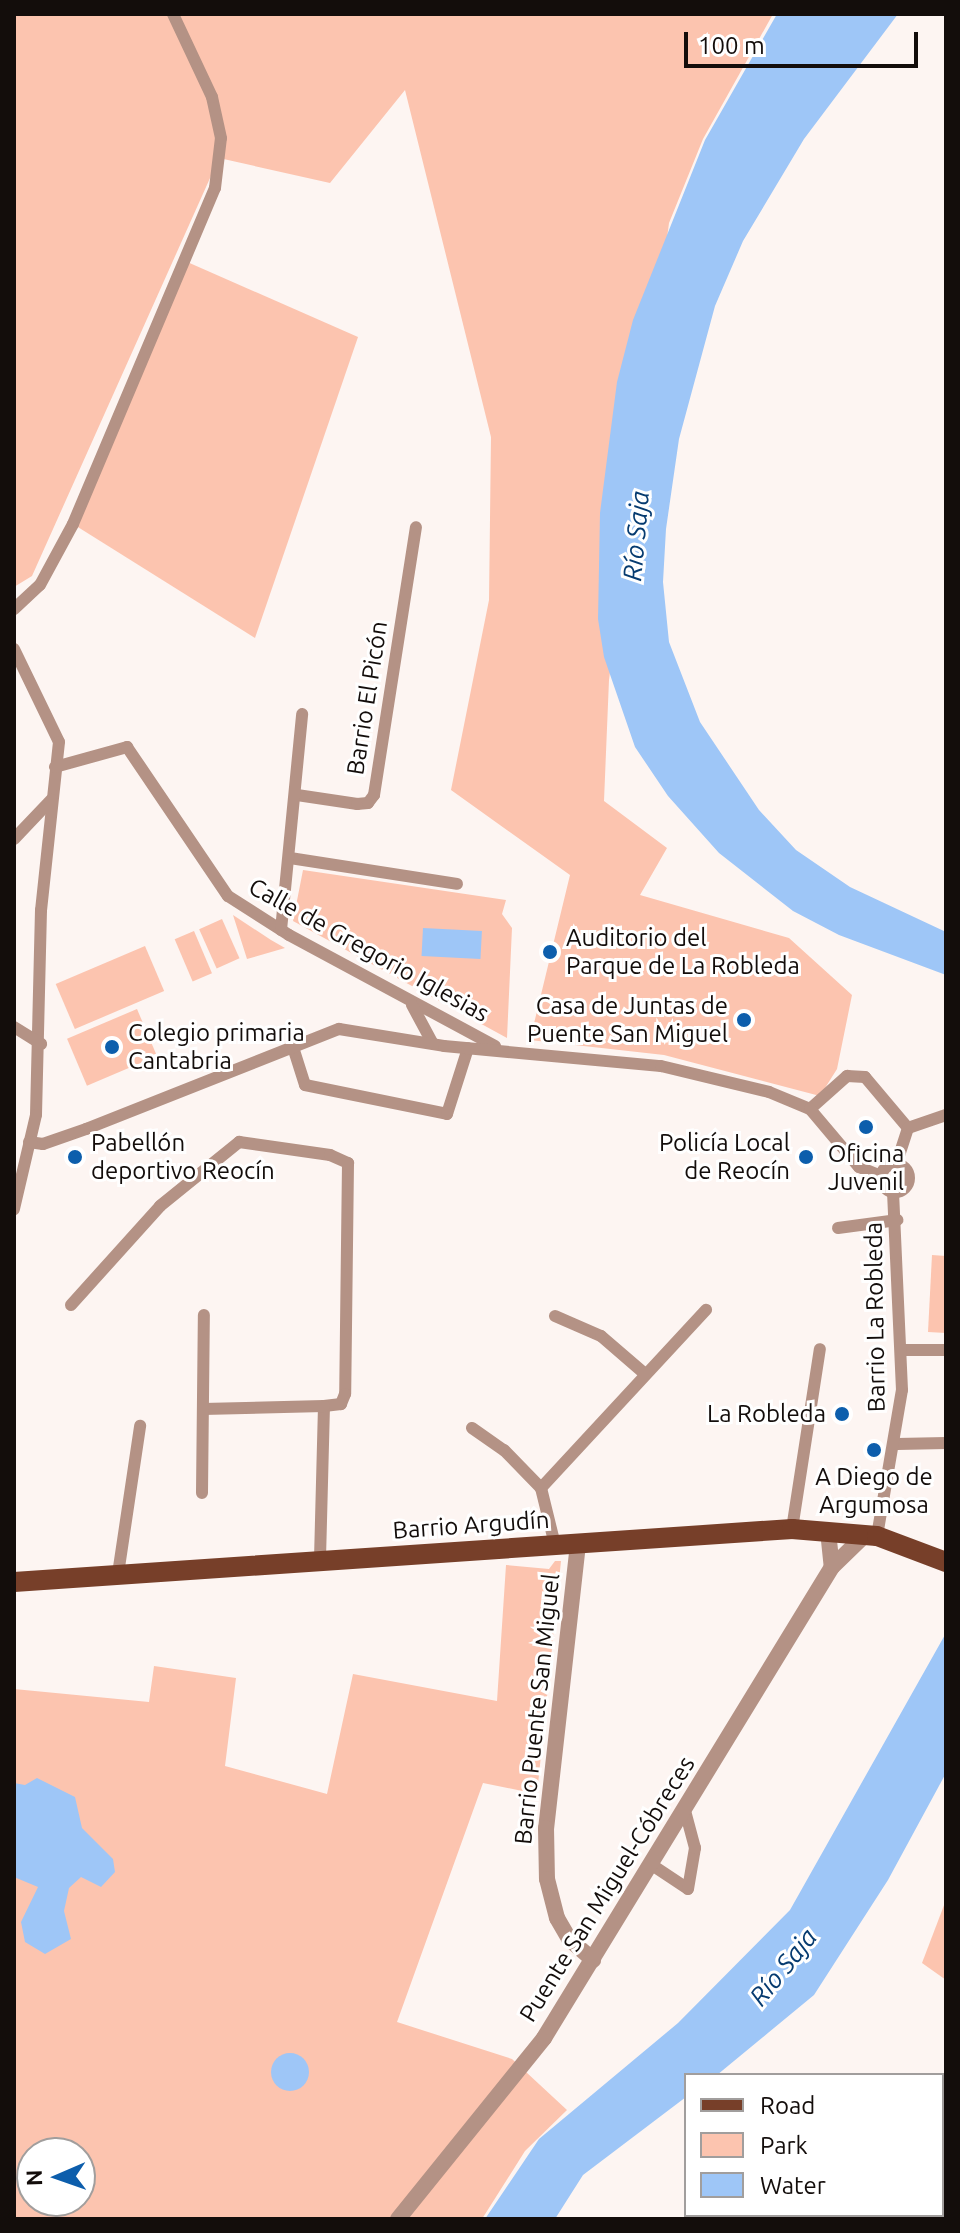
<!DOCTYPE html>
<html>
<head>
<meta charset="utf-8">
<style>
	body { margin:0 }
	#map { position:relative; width:960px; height:2233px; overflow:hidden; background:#fdf5f2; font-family:Ubuntu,sans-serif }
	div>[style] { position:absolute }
	.green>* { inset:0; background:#fcc4af; transform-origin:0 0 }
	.water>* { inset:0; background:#9ec6f7; transform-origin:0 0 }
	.round { border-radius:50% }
	.minor>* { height:12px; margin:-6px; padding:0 6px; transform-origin:6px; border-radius:6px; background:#b49285 }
	.minor>.ring { margin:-6px; padding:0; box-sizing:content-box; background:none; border:12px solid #b49285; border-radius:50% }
	.tertiary>* { height:16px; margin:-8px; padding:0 8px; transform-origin:8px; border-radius:8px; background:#b49285 }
	.primary>* { height:20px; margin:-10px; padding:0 10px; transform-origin:10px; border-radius:10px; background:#773f29 }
	.dots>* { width:22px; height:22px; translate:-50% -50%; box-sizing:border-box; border:4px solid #fff; border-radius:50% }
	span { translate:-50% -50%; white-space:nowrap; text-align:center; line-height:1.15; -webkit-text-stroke:6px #fff; paint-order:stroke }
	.street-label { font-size:24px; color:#130d0b }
	.poi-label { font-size:24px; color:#130d0b }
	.left { translate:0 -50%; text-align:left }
	.right { translate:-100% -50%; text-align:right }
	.water-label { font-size:26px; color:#063b70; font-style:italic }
	.frame { position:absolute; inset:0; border:16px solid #130d0b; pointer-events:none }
	.legend { position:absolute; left:684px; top:2073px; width:260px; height:144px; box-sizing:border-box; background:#fff; border:2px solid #a19e9d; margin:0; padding:10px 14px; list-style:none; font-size:24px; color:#130d0b }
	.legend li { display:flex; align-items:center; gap:16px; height:40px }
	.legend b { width:40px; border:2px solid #a19e9d }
	.north { position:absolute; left:16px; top:2137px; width:80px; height:80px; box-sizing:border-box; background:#fff; border:2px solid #a19e9d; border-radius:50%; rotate:268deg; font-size:22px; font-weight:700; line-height:32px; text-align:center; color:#130d0b }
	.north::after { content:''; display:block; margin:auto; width:28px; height:36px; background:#0d5eac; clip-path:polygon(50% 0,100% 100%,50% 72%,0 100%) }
	.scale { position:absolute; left:684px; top:32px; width:234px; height:36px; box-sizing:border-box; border:4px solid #130d0b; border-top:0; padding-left:10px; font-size:24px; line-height:28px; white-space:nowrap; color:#130d0b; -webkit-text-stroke:6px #fff; paint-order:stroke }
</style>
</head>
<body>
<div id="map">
	<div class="green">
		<i style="clip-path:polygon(14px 14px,773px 14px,703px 139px,669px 223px,609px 680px,604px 801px,667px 848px,640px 895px,789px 938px,852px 995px,837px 1069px,820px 1096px,664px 1055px,530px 1040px,570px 875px,451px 790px,489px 600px,491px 437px,405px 90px,330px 183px,219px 158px,32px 576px,14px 587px)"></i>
		<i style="clip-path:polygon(185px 261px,358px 337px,255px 638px,73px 524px)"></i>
		<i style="clip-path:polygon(303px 870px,506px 900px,502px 914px,512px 928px,507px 1038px,293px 921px)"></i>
		<i style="clip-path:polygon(233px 915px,271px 940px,285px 948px,247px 959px)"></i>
		<i style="left:222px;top:919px;width:43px;height:25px;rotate:66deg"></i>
		<i style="left:194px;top:931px;width:46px;height:21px;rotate:67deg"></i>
		<i style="left:145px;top:946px;width:49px;height:97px;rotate:67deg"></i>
		<i style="left:137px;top:1009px;width:51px;height:76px;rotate:67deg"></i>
		<i style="clip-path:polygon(932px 1255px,946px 1256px,946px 1333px,928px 1332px)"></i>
		<i style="clip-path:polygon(evenodd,555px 1561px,561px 1561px,537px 1794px,483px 1783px,397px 2022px,512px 2059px,567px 2110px,525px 2151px,482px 2219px,14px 2219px,14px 1689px,149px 1702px,154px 1666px,236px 1678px,225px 1766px,327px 1794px,353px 1674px,497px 1701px,506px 1565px,549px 1569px,555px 1561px,32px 2153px,80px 2153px,80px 2201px,32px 2201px,32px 2153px)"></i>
		<i style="clip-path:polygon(946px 1900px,946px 1980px,922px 1963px)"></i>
	</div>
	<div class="water">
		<i style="clip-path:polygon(777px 14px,898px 14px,804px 139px,743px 241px,715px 306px,679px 439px,666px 529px,663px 582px,669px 642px,700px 722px,759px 810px,796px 850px,850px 887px,946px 932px,946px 975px,839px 935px,793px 911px,719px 853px,668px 796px,635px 747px,604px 657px,598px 619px,600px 513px,617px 382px,633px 320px,705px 140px)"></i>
		<i style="left:423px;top:928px;width:59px;height:28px;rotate:3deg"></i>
		<i style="clip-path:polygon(946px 1633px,946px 1773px,888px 1880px,814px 1995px,717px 2075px,686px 2075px,686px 2097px,583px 2175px,555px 2219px,485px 2219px,539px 2139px,678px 2023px,790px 1910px)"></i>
		<i style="clip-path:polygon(37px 1778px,75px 1797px,82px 1828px,113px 1859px,115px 1872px,101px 1887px,81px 1877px,69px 1888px,64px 1911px,71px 1939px,45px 1954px,25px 1942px,21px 1922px,38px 1887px,14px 1877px,14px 1783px,25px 1785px)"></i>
		<i class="round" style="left:271px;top:2053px;width:38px;height:38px"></i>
	</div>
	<div class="minor">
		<i style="left:14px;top:609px;width:35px;rotate:-43deg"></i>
		<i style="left:40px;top:585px;width:69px;rotate:-61.6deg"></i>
		<i style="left:73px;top:524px;width:365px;rotate:-67.1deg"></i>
		<i style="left:215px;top:188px;width:50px;rotate:-83.2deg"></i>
		<i style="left:221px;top:138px;width:42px;rotate:-102.4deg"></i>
		<i style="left:212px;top:97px;width:92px;rotate:-115.2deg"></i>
		<i style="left:14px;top:649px;width:103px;rotate:64.2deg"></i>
		<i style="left:59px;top:742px;width:169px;rotate:96.1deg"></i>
		<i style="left:41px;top:910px;width:205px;rotate:91.4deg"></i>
		<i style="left:36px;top:1115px;width:97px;rotate:103.2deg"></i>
		<i style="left:55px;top:767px;width:75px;rotate:-15.5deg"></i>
		<i style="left:127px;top:747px;width:180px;rotate:55.9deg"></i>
		<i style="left:228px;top:896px;width:72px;rotate:32.6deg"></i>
		<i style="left:289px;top:935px;width:234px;rotate:28.3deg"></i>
		<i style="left:297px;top:795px;width:61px;rotate:8.5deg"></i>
		<i style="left:357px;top:804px;width:11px;rotate:-5deg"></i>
		<i style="left:368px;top:803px;width:10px;rotate:-53deg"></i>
		<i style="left:374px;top:795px;width:271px;rotate:-81.1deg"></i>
		<i style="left:14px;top:839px;width:54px;rotate:-46.5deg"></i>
		<i style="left:290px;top:858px;width:169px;rotate:8.8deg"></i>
		<i style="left:281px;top:930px;width:217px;rotate:-84.4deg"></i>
		<i style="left:412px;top:1005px;width:44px;rotate:61.7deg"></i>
		<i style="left:14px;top:1027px;width:32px;rotate:32deg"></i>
		<i style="left:292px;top:1044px;width:43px;rotate:72.4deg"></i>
		<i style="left:305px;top:1085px;width:145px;rotate:11.5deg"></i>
		<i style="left:447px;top:1114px;width:69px;rotate:-72.3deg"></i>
		<i style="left:810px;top:1109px;width:50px;rotate:-41.7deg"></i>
		<i style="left:847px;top:1076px;width:18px;rotate:3deg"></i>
		<i style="left:865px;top:1077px;width:67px;rotate:49.9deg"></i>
		<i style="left:908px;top:1128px;width:38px;rotate:108deg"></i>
		<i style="left:908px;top:1128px;width:40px;rotate:-18.9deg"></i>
		<i style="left:29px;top:1142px;width:14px;rotate:8deg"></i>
		<i style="left:43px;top:1144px;width:46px;rotate:-19.2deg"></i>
		<i style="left:86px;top:1129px;width:272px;rotate:-21.6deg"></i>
		<i style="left:339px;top:1029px;width:106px;rotate:9.2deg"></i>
		<i style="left:444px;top:1046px;width:218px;rotate:5.3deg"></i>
		<i style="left:661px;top:1066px;width:111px;rotate:13.5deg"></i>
		<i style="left:769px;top:1092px;width:44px;rotate:22.5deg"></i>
		<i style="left:810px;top:1109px;width:76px;rotate:49.8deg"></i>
		<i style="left:859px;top:1167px;width:24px;rotate:22deg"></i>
		<i class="ring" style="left:881px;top:1164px;width:16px;height:16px"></i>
		<i style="left:838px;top:1228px;width:60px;rotate:-7.7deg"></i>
		<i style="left:71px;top:1305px;width:133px;rotate:-48deg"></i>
		<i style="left:160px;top:1206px;width:102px;rotate:-39deg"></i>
		<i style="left:239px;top:1142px;width:92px;rotate:8.1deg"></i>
		<i style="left:330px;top:1155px;width:20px;rotate:24deg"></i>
		<i style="left:348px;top:1163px;width:231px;rotate:90.7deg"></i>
		<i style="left:345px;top:1394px;width:11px;rotate:112deg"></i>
		<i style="left:341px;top:1404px;width:17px;rotate:173deg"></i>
		<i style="left:324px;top:1406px;width:155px;rotate:91.5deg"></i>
		<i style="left:555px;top:1316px;width:50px;rotate:23.5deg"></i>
		<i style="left:601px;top:1336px;width:58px;rotate:40.8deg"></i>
		<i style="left:901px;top:1350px;width:45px"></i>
		<i style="left:203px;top:1409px;width:121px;rotate:-1.4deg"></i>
		<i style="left:472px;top:1428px;width:39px;rotate:35deg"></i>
		<i style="left:504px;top:1450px;width:53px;rotate:45.8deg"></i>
		<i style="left:541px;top:1488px;width:59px;rotate:76.2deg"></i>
		<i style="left:897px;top:1444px;width:49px;rotate:-1.2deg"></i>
		<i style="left:541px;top:1488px;width:243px;rotate:-47.2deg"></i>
		<i style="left:202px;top:1493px;width:178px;rotate:-89.4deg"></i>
		<i style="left:792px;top:1529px;width:182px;rotate:-81.2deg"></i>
		<i style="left:877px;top:1536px;width:148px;rotate:-80.3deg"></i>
		<i style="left:902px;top:1390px;width:198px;rotate:-92.6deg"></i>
		<i style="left:118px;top:1574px;width:150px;rotate:-81.5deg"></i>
		<i style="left:652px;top:1865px;width:43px;rotate:33.7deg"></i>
		<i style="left:688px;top:1889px;width:42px;rotate:-80.3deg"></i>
		<i style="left:695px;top:1848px;width:38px;rotate:-105deg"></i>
	</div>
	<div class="tertiary">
		<i style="left:828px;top:1531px;width:36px;rotate:84deg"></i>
		<i style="left:578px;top:1544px;width:286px;rotate:96.4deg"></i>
		<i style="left:546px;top:1828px;width:51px;rotate:88.9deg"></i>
		<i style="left:547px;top:1879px;width:40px;rotate:75.6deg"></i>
		<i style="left:557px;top:1918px;width:24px;rotate:60deg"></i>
		<i style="left:569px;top:1939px;width:32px;rotate:41deg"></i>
		<i style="left:398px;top:2219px;width:233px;rotate:-51.1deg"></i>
		<i style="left:544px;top:2038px;width:552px;rotate:-58.56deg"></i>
		<i style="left:832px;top:1567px;width:47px;rotate:-44.1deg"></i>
	</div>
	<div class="primary">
		<i style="left:14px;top:1582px;width:780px;rotate:-3.9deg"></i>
		<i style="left:792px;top:1529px;width:85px;rotate:4.7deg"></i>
		<i style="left:877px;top:1536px;width:74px;rotate:20.6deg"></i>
	</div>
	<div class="dots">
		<i style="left:550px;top:952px;background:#0d5eac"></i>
		<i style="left:744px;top:1020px;background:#0d5eac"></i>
		<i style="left:112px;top:1047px;background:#0d5eac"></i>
		<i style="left:866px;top:1127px;background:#0d5eac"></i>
		<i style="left:75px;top:1157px;background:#0d5eac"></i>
		<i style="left:806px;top:1157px;background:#0d5eac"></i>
		<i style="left:842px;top:1414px;background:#0d5eac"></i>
		<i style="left:874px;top:1450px;background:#0d5eac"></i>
	</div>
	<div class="street-label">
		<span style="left:367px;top:698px;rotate:-81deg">Barrio El Picón</span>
		<span style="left:369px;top:950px;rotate:29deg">Calle de Gregorio Iglesias</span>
		<span style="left:875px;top:1317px;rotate:-91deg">Barrio La Robleda</span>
		<span style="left:471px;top:1525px;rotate:-4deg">Barrio Argudín</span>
		<span style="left:537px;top:1709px;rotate:-84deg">Barrio Puente San Miguel</span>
		<span style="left:607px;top:1889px;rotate:-58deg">Puente San Miguel-Cóbreces</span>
	</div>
	<div class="poi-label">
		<span class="left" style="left:566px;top:952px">Auditorio del<br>Parque de La Robleda</span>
		<span class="right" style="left:728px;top:1020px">Casa de Juntas de<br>Puente San Miguel</span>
		<span class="left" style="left:128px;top:1047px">Colegio primaria<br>Cantabria</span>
		<span class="left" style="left:91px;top:1157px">Pabellón<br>deportivo Reocín</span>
		<span class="right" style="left:790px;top:1157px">Policía Local<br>de Reocín</span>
		<span style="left:866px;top:1168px">Oficina<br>Juvenil</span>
		<span class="right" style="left:826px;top:1414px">La Robleda</span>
		<span style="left:874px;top:1491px">A Diego de<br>Argumosa</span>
	</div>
	<div class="water-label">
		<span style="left:636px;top:536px;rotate:-85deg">Río Saja</span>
		<span style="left:783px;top:1967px;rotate:-51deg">Río Saja</span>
	</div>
	<div class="frame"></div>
	<ul class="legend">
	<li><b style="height:10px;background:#773f29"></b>Road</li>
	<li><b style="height:22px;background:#fcc4af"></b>Park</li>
	<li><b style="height:22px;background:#9ec6f7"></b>Water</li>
	</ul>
	<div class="north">N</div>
	<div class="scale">100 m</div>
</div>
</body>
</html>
